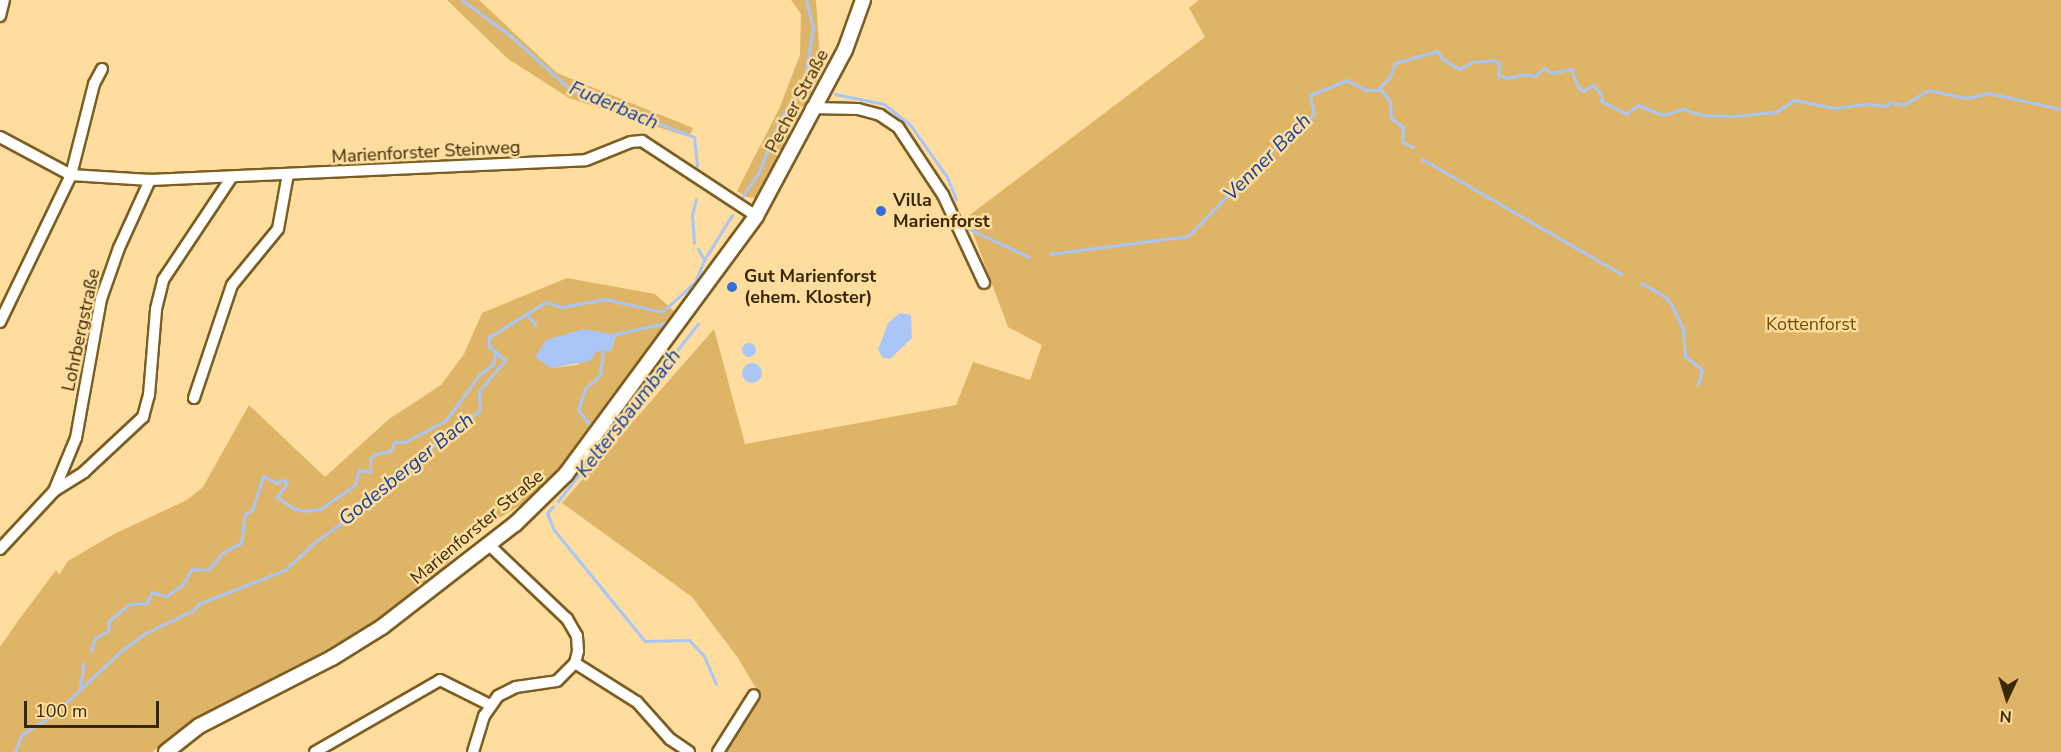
<!DOCTYPE html>
<html>
<head>
<meta charset="utf-8">
<style>
	body { margin:0 }
	#map { position:relative; width:2061px; height:752px; overflow:hidden; background:#fedd9f; font-family:"Nunito Sans",sans-serif }
	div>[style] { position:absolute }
	.green>* { inset:0; background:#deb567 }
	.water>* { inset:0; background:#aac6f8 }
	.round { border-radius:50% }
	.stream>* { height:3px; margin:-1.5px; padding:0 1.5px; transform-origin:1.5px; border-radius:1.5px; background:#aac6f8 }
	.roads { filter:drop-shadow(2px 0 #7c5e21) drop-shadow(-2px 0 #7c5e21) drop-shadow(0 2px #7c5e21) drop-shadow(0 -2px #7c5e21) }
	.minor>* { height:10px; margin:-5px; padding:0 5px; transform-origin:5px; border-radius:5px; background:#fff }
	.secondary>* { height:14px; margin:-7px; padding:0 7px; transform-origin:7px; border-radius:7px; background:#fff }
	.dots>* { width:16px; height:16px; translate:-50% -50%; box-sizing:border-box; border:3px solid #fedd9f; border-radius:50% }
	span { translate:-50% -50%; white-space:nowrap; text-align:center; line-height:1.15; -webkit-text-stroke:5px #fedd9f; paint-order:stroke }
	.street-label { font-size:18px; color:#382805 }
	.poi-label { font-size:18px; color:#382805; font-weight:700 }
	.left { translate:0 -50%; text-align:left }
	.park-label { font-size:18px; color:#705000 }
	.water-label { font-size:20px; color:#12409c; font-style:italic }
	.north { position:absolute; left:1977px; top:668px; width:60px; height:60px; -webkit-text-stroke:4px #fedd9f; paint-order:stroke; rotate:184deg; font-size:16px; font-weight:700; line-height:24px; text-align:center; color:#382805 }
	.north::after { content:''; display:block; margin:auto; width:21px; height:27px; background:#382805; clip-path:polygon(50% 0,100% 100%,50% 72%,0 100%) }
	.scale { position:absolute; left:24px; top:701px; width:135px; height:27px; box-sizing:border-box; border:3px solid #382805; border-top:0; padding-left:8px; font-size:18px; line-height:21px; white-space:nowrap; color:#382805; -webkit-text-stroke:4px #fedd9f; paint-order:stroke }
</style>
</head>
<body>
<div id="map">
	<div class="green">
		<i style="clip-path:polygon(447px 0,479px 0,557px 73px,693px 128px,689px 137px,569px 98px,507px 58px)"></i>
		<i style="clip-path:polygon(791px 0,816px 0,821px 73px,756px 198px,747px 197px,737px 191px,779px 109px,800px 55px,801px 14px)"></i>
		<i style="clip-path:polygon(1199px 0,2061px 0,2061px 752px,723px 752px,740px 717px,761px 697px,738px 658px,692px 597px,562px 503px,714px 329px,745px 444px,956px 405px,973px 362px,1030px 380px,1042px 345px,1008px 327px,967px 217px,1205px 37px,1189px 8px)"></i>
		<i style="clip-path:polygon(evenodd,567px 278px,655px 294px,676px 313px,563px 467px,522px 504px,480px 530px,424px 587px,341px 644px,196px 719px,152px 752px,0 752px,0 647px,18px 621px,56px 570px,59px 575px,68px 561px,114px 534px,187px 500px,203px 487px,249px 405px,325px 477px,389px 419px,441px 385px,464px 354px,482px 313px,567px 278px,616px 335px,611px 351px,597px 351px,577px 365px,551px 368px,616px 335px)"></i>
	</div>
	<div class="water">
		<i style="clip-path:polygon(900px 313px,911px 315px,912px 338px,890px 359px,883px 358px,878px 350px,888px 323px)"></i>
		<i style="clip-path:polygon(584px 329px,616px 335px,611px 351px,597px 351px,590px 361px,551px 368px,535px 357px,546px 340px)"></i>
		<i class="round" style="left:742px;top:343px;width:14px;height:14px"></i>
		<i class="round" style="left:742px;top:363px;width:20px;height:20px"></i>
	</div>
	<div class="stream">
		<i style="left:462px;top:0;width:62px;rotate:36.5deg"></i>
		<i style="left:512px;top:37px;width:79px;rotate:41.9deg"></i>
		<i style="left:571px;top:90px;width:132px;rotate:20.9deg"></i>
		<i style="left:694px;top:137px;width:29px;rotate:84deg"></i>
		<i style="left:804px;top:83px;width:12px;rotate:24deg"></i>
		<i style="left:1379px;top:88px;width:17px;rotate:50deg"></i>
		<i style="left:1390px;top:101px;width:17px;rotate:87deg"></i>
		<i style="left:1391px;top:118px;width:15px;rotate:37deg"></i>
		<i style="left:1403px;top:127px;width:15px;rotate:94deg"></i>
		<i style="left:1402px;top:142px;width:12px;rotate:24deg"></i>
		<i style="left:835px;top:94px;width:50px;rotate:11.5deg"></i>
		<i style="left:884px;top:104px;width:35px;rotate:39deg"></i>
		<i style="left:911px;top:126px;width:62px;rotate:54.8deg"></i>
		<i style="left:947px;top:177px;width:24px;rotate:68deg"></i>
		<i style="left:1422px;top:159px;width:230px;rotate:30deg"></i>
		<i style="left:742px;top:197px;width:30px;rotate:-56deg"></i>
		<i style="left:759px;top:172px;width:57px;rotate:-68.4deg"></i>
		<i style="left:780px;top:119px;width:43px;rotate:-56.3deg"></i>
		<i style="left:804px;top:83px;width:56px;rotate:-80.7deg"></i>
		<i style="left:813px;top:28px;width:29px;rotate:-104deg"></i>
		<i style="left:962px;top:217px;width:14px;rotate:60deg"></i>
		<i style="left:969px;top:229px;width:66px;rotate:25deg"></i>
		<i style="left:694px;top:243px;width:28px;rotate:-94deg"></i>
		<i style="left:692px;top:215px;width:16px;rotate:-76deg"></i>
		<i style="left:698px;top:249px;width:13px;rotate:61deg"></i>
		<i style="left:1050px;top:254px;width:139px;rotate:-7.4deg"></i>
		<i style="left:1188px;top:236px;width:113px;rotate:-45.7deg"></i>
		<i style="left:1267px;top:155px;width:62px;rotate:-41.1deg"></i>
		<i style="left:1314px;top:114px;width:19px;rotate:-102deg"></i>
		<i style="left:1310px;top:95px;width:40px;rotate:-22deg"></i>
		<i style="left:1347px;top:80px;width:21px;rotate:29deg"></i>
		<i style="left:1365px;top:90px;width:12px"></i>
		<i style="left:1377px;top:90px;width:17px;rotate:-45deg"></i>
		<i style="left:1389px;top:78px;width:16px;rotate:-68deg"></i>
		<i style="left:1395px;top:63px;width:44px;rotate:-15.9deg"></i>
		<i style="left:1437px;top:51px;width:10px;rotate:53deg"></i>
		<i style="left:1443px;top:59px;width:19px;rotate:32deg"></i>
		<i style="left:1459px;top:69px;width:16px;rotate:-27deg"></i>
		<i style="left:1473px;top:62px;width:21px;rotate:-5deg"></i>
		<i style="left:1494px;top:60px;width:6px;rotate:31deg"></i>
		<i style="left:1499px;top:63px;width:12px;rotate:95deg"></i>
		<i style="left:1498px;top:75px;width:10px;rotate:17deg"></i>
		<i style="left:1508px;top:78px;width:16px;rotate:-14deg"></i>
		<i style="left:1524px;top:74px;width:11px;rotate:10deg"></i>
		<i style="left:1535px;top:76px;width:12px;rotate:-42deg"></i>
		<i style="left:1544px;top:68px;width:9px;rotate:32deg"></i>
		<i style="left:1552px;top:73px;width:19px;rotate:-12deg"></i>
		<i style="left:1571px;top:69px;width:19px;rotate:69deg"></i>
		<i style="left:1578px;top:87px;width:6px;rotate:39deg"></i>
		<i style="left:1583px;top:91px;width:12px;rotate:-31deg"></i>
		<i style="left:1593px;top:85px;width:13px;rotate:48deg"></i>
		<i style="left:1602px;top:95px;width:6px;rotate:99deg"></i>
		<i style="left:1601px;top:101px;width:28px;rotate:27deg"></i>
		<i style="left:1626px;top:114px;width:15px;rotate:-37deg"></i>
		<i style="left:1638px;top:105px;width:27px;rotate:22deg"></i>
		<i style="left:1663px;top:115px;width:21px;rotate:-17deg"></i>
		<i style="left:1683px;top:109px;width:19px;rotate:18deg"></i>
		<i style="left:1701px;top:115px;width:31px;rotate:2deg"></i>
		<i style="left:1732px;top:116px;width:44px;rotate:-5.2deg"></i>
		<i style="left:1776px;top:112px;width:22px;rotate:-34deg"></i>
		<i style="left:1794px;top:100px;width:41px;rotate:11.3deg"></i>
		<i style="left:1834px;top:108px;width:32px;rotate:-7deg"></i>
		<i style="left:1866px;top:104px;width:21px;rotate:5deg"></i>
		<i style="left:1887px;top:106px;width:4px;rotate:-63deg"></i>
		<i style="left:1889px;top:102px;width:15px;rotate:11deg"></i>
		<i style="left:1904px;top:105px;width:28px;rotate:-32deg"></i>
		<i style="left:1928px;top:90px;width:40px;rotate:12deg"></i>
		<i style="left:1967px;top:98px;width:22px;rotate:-13deg"></i>
		<i style="left:1988px;top:93px;width:75px;rotate:12.4deg"></i>
		<i style="left:1641px;top:283px;width:25px;rotate:29deg"></i>
		<i style="left:1663px;top:295px;width:12px;rotate:48deg"></i>
		<i style="left:1671px;top:304px;width:28px;rotate:64deg"></i>
		<i style="left:1683px;top:329px;width:27px;rotate:86deg"></i>
		<i style="left:1685px;top:356px;width:22px;rotate:39deg"></i>
		<i style="left:1702px;top:370px;width:15px;rotate:106deg"></i>
		<i style="left:528px;top:316px;width:12px;rotate:48deg"></i>
		<i style="left:611px;top:335px;width:56px;rotate:-12.3deg"></i>
		<i style="left:666px;top:323px;width:12px;rotate:-35deg"></i>
		<i style="left:593px;top:428px;width:23px;rotate:-130deg"></i>
		<i style="left:578px;top:410px;width:22px;rotate:-72deg"></i>
		<i style="left:585px;top:389px;width:21px;rotate:-43deg"></i>
		<i style="left:600px;top:375px;width:25px;rotate:-83deg"></i>
		<i style="left:558px;top:501px;width:226px;rotate:-51.7deg"></i>
		<i style="left:553px;top:506px;width:9px;rotate:131deg"></i>
		<i style="left:547px;top:513px;width:18px;rotate:68deg"></i>
		<i style="left:554px;top:530px;width:144px;rotate:50.7deg"></i>
		<i style="left:645px;top:641px;width:44px;rotate:-1.3deg"></i>
		<i style="left:689px;top:640px;width:22px;rotate:47deg"></i>
		<i style="left:704px;top:656px;width:30px;rotate:67deg"></i>
		<i style="left:91px;top:651px;width:14px;rotate:-73deg"></i>
		<i style="left:95px;top:638px;width:15px;rotate:-28deg"></i>
		<i style="left:108px;top:631px;width:10px;rotate:-84deg"></i>
		<i style="left:109px;top:621px;width:26px;rotate:-40deg"></i>
		<i style="left:129px;top:604px;width:18px;rotate:-3deg"></i>
		<i style="left:147px;top:603px;width:12px;rotate:-66deg"></i>
		<i style="left:152px;top:592px;width:15px;rotate:16deg"></i>
		<i style="left:166px;top:596px;width:21px;rotate:-35deg"></i>
		<i style="left:183px;top:584px;width:17px;rotate:-59deg"></i>
		<i style="left:192px;top:569px;width:16px;rotate:4deg"></i>
		<i style="left:208px;top:570px;width:23px;rotate:-50deg"></i>
		<i style="left:223px;top:552px;width:20px;rotate:-27deg"></i>
		<i style="left:241px;top:543px;width:29px;rotate:-82deg"></i>
		<i style="left:245px;top:514px;width:8px;rotate:-30deg"></i>
		<i style="left:252px;top:510px;width:36px;rotate:-72deg"></i>
		<i style="left:263px;top:476px;width:15px;rotate:28deg"></i>
		<i style="left:276px;top:483px;width:9px;rotate:-21deg"></i>
		<i style="left:284px;top:480px;width:4px;rotate:45deg"></i>
		<i style="left:287px;top:483px;width:17px;rotate:126deg"></i>
		<i style="left:277px;top:497px;width:19px;rotate:35deg"></i>
		<i style="left:293px;top:508px;width:10px;rotate:17deg"></i>
		<i style="left:303px;top:511px;width:17px;rotate:-7deg"></i>
		<i style="left:320px;top:509px;width:42px;rotate:-34.4deg"></i>
		<i style="left:355px;top:485px;width:16px;rotate:-75deg"></i>
		<i style="left:359px;top:470px;width:11px;rotate:10deg"></i>
		<i style="left:370px;top:472px;width:13px;rotate:-90deg"></i>
		<i style="left:370px;top:459px;width:8px;rotate:-40deg"></i>
		<i style="left:376px;top:454px;width:14px;rotate:-12deg"></i>
		<i style="left:390px;top:451px;width:10px;rotate:-61deg"></i>
		<i style="left:395px;top:442px;width:10px"></i>
		<i style="left:405px;top:442px;width:47px;rotate:-28.2deg"></i>
		<i style="left:446px;top:420px;width:56px;rotate:-53.7deg"></i>
		<i style="left:479px;top:375px;width:18px;rotate:-38deg"></i>
		<i style="left:493px;top:364px;width:13px;rotate:-77deg"></i>
		<i style="left:80px;top:687px;width:24px;rotate:-81deg"></i>
		<i style="left:15px;top:752px;width:19px;rotate:-69deg"></i>
		<i style="left:22px;top:734px;width:35px;rotate:-31deg"></i>
		<i style="left:52px;top:716px;width:96px;rotate:-43.3deg"></i>
		<i style="left:122px;top:650px;width:29px;rotate:-36deg"></i>
		<i style="left:145px;top:633px;width:54px;rotate:-25.1deg"></i>
		<i style="left:194px;top:610px;width:7px;rotate:-56deg"></i>
		<i style="left:198px;top:604px;width:93px;rotate:-21.3deg"></i>
		<i style="left:285px;top:570px;width:42px;rotate:-43.1deg"></i>
		<i style="left:316px;top:541px;width:57px;rotate:-35.1deg"></i>
		<i style="left:363px;top:508px;width:19px;rotate:-55deg"></i>
		<i style="left:374px;top:492px;width:134px;rotate:-37.7deg"></i>
		<i style="left:480px;top:410px;width:19px;rotate:-93deg"></i>
		<i style="left:479px;top:391px;width:40px;rotate:-50deg"></i>
		<i style="left:505px;top:360px;width:21px;rotate:-139deg"></i>
		<i style="left:489px;top:346px;width:9px;rotate:-90deg"></i>
		<i style="left:489px;top:337px;width:67px;rotate:-31.6deg"></i>
		<i style="left:546px;top:302px;width:16px;rotate:18deg"></i>
		<i style="left:561px;top:307px;width:45px;rotate:-10.3deg"></i>
		<i style="left:605px;top:299px;width:58px;rotate:12.8deg"></i>
		<i style="left:662px;top:312px;width:45px;rotate:-42.3deg"></i>
		<i style="left:695px;top:282px;width:24px;rotate:-68deg"></i>
		<i style="left:704px;top:260px;width:53px;rotate:-58.1deg"></i>
	</div>
	<div class="roads">
		<div class="minor">
			<i style="left:0;top:16px;width:16px;rotate:-76deg"></i>
			<i style="left:811px;top:108px;width:47px;rotate:1.2deg"></i>
			<i style="left:858px;top:109px;width:23px;rotate:15deg"></i>
			<i style="left:880px;top:115px;width:22px;rotate:34deg"></i>
			<i style="left:898px;top:127px;width:82px;rotate:56.5deg"></i>
			<i style="left:943px;top:195px;width:97px;rotate:65deg"></i>
			<i style="left:0;top:137px;width:81px;rotate:28.2deg"></i>
			<i style="left:71px;top:175px;width:79px;rotate:3.6deg"></i>
			<i style="left:150px;top:180px;width:436px;rotate:-2.6deg"></i>
			<i style="left:586px;top:160px;width:48px;rotate:-21.8deg"></i>
			<i style="left:631px;top:142px;width:11px;rotate:-5deg"></i>
			<i style="left:642px;top:141px;width:136px;rotate:33.3deg"></i>
			<i style="left:0;top:322px;width:163px;rotate:-64.2deg"></i>
			<i style="left:71px;top:175px;width:94px;rotate:-75.8deg"></i>
			<i style="left:94px;top:84px;width:17px;rotate:-62deg"></i>
			<i style="left:194px;top:398px;width:119px;rotate:-71.4deg"></i>
			<i style="left:232px;top:285px;width:72px;rotate:-50.6deg"></i>
			<i style="left:278px;top:229px;width:56px;rotate:-79.7deg"></i>
			<i style="left:54px;top:491px;width:57px;rotate:-67.5deg"></i>
			<i style="left:76px;top:438px;width:141px;rotate:-79.8deg"></i>
			<i style="left:101px;top:299px;width:54px;rotate:-70.6deg"></i>
			<i style="left:119px;top:248px;width:75px;rotate:-65.5deg"></i>
			<i style="left:0;top:549px;width:79px;rotate:-47deg"></i>
			<i style="left:54px;top:491px;width:36px;rotate:-32deg"></i>
			<i style="left:84px;top:472px;width:81px;rotate:-43deg"></i>
			<i style="left:143px;top:417px;width:23px;rotate:-75deg"></i>
			<i style="left:149px;top:395px;width:86px;rotate:-85.3deg"></i>
			<i style="left:156px;top:309px;width:30px;rotate:-76deg"></i>
			<i style="left:163px;top:280px;width:123px;rotate:-56.3deg"></i>
			<i style="left:575px;top:663px;width:73px;rotate:32.2deg"></i>
			<i style="left:637px;top:702px;width:50px;rotate:48.3deg"></i>
			<i style="left:670px;top:739px;width:23px;rotate:34deg"></i>
			<i style="left:315px;top:752px;width:144px;rotate:-29.9deg"></i>
			<i style="left:440px;top:680px;width:56px;rotate:26.6deg"></i>
			<i style="left:473px;top:752px;width:38px;rotate:-73deg"></i>
			<i style="left:484px;top:716px;width:24px;rotate:-55deg"></i>
			<i style="left:498px;top:696px;width:20px;rotate:-27deg"></i>
			<i style="left:516px;top:687px;width:41px;rotate:-8.3deg"></i>
			<i style="left:557px;top:681px;width:25px;rotate:-45deg"></i>
			<i style="left:575px;top:663px;width:12px;rotate:-76deg"></i>
			<i style="left:578px;top:651px;width:15px;rotate:-94deg"></i>
			<i style="left:577px;top:636px;width:20px;rotate:-120deg"></i>
			<i style="left:567px;top:619px;width:108px;rotate:-136.5deg"></i>
			<i style="left:718px;top:752px;width:67px;rotate:-57.7deg"></i>
		</div>
		<div class="secondary">
			<i style="left:166px;top:752px;width:42px;rotate:-38.2deg"></i>
			<i style="left:199px;top:726px;width:149px;rotate:-27.1deg"></i>
			<i style="left:332px;top:658px;width:59px;rotate:-31.8deg"></i>
			<i style="left:382px;top:627px;width:168px;rotate:-37.8deg"></i>
			<i style="left:515px;top:524px;width:71px;rotate:-44.4deg"></i>
			<i style="left:566px;top:474px;width:320px;rotate:-53.6deg"></i>
			<i style="left:756px;top:216px;width:188px;rotate:-61.8deg"></i>
			<i style="left:845px;top:50px;width:53px;rotate:-70.2deg"></i>
		</div>
	</div>
	<div class="dots">
		<i style="left:881px;top:211px;background:#356edc"></i>
		<i style="left:732px;top:287px;background:#356edc"></i>
	</div>
	<div class="street-label">
		<span style="left:797px;top:101px;rotate:-62deg">Pecher Straße</span>
		<span style="left:426px;top:152px;rotate:-3deg">Marienforster Steinweg</span>
		<span style="left:81px;top:330px;rotate:-78deg">Lohrbergstraße</span>
		<span style="left:477px;top:527px;rotate:-40deg">Marienforster Straße</span>
	</div>
	<div class="poi-label">
		<span class="left" style="left:893px;top:211px">Villa<br>Marienforst</span>
		<span class="left" style="left:744px;top:287px">Gut Marienforst<br>(ehem. Kloster)</span>
	</div>
	<div class="park-label">
		<span style="left:1811px;top:324px">Kottenforst</span>
	</div>
	<div class="water-label">
		<span style="left:614px;top:105px;rotate:23deg">Fuderbach</span>
		<span style="left:1267px;top:157px;rotate:-45deg">Venner Bach</span>
		<span style="left:628px;top:413px;rotate:-52deg">Keltersbaumbach</span>
		<span style="left:406px;top:469px;rotate:-39deg">Godesberger Bach</span>
	</div>
	<div class="north">N</div>
	<div class="scale">100 m</div>
</div>
</body>
</html>
